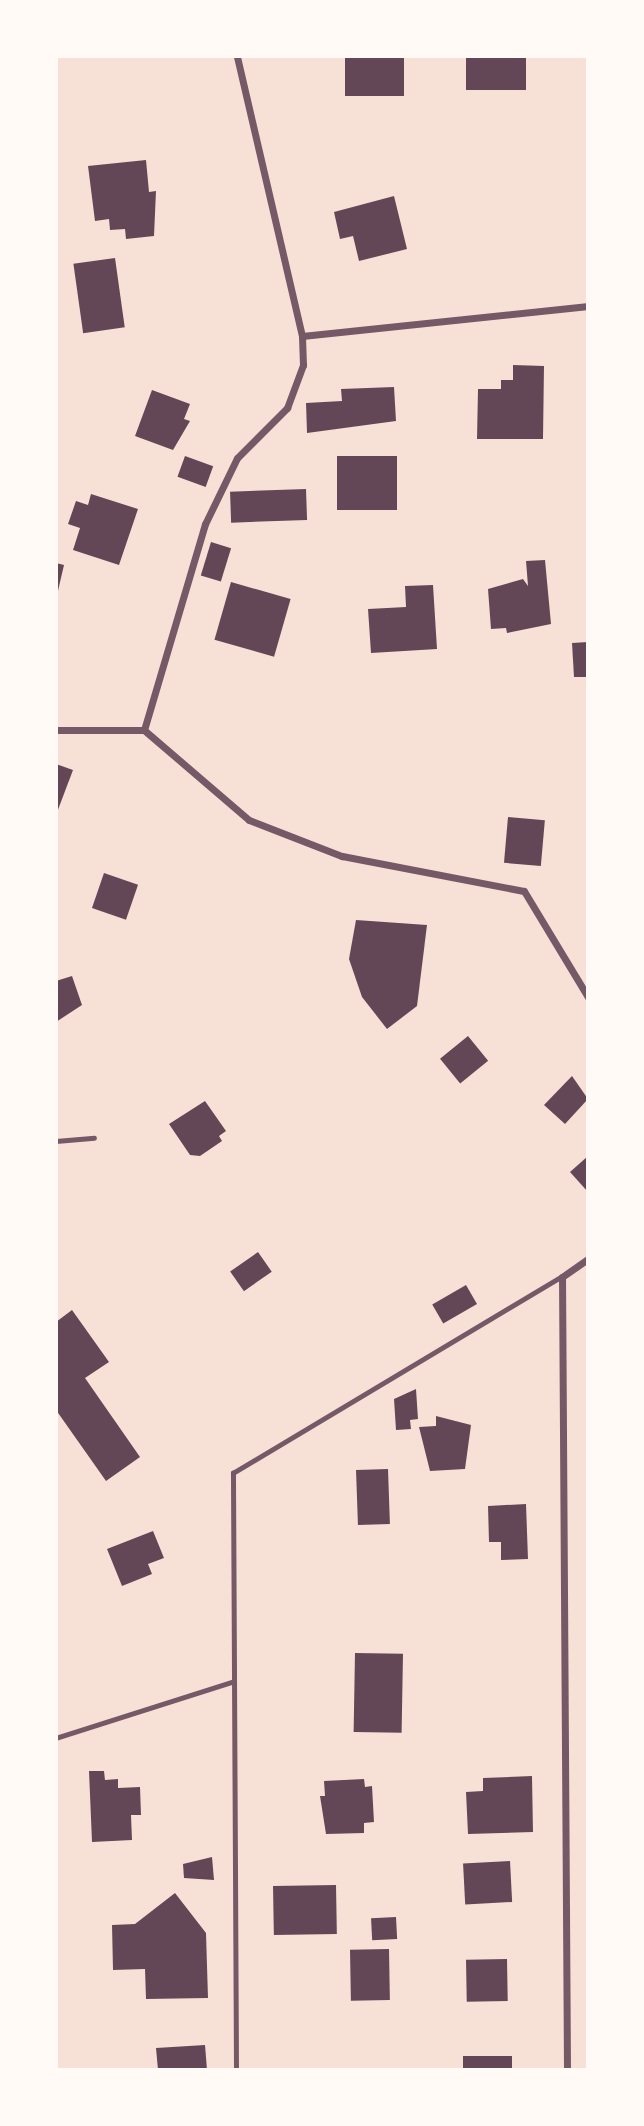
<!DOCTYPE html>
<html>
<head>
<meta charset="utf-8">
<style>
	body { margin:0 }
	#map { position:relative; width:644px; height:2126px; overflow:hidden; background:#f7e1d7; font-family:Raleway,sans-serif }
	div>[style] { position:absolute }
	.building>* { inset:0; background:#644757; transform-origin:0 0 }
	.service>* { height:4.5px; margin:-2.25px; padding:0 2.25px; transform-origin:2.25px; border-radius:2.25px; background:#755966 }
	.minor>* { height:7px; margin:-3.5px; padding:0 3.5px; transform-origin:3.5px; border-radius:3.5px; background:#755966 }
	span { translate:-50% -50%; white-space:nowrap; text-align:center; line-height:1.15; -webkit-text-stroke:6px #fffaf5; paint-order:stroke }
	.frame { position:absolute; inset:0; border:58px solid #fffaf5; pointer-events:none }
</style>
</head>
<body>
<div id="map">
	<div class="building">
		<i style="left:345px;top:56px;width:59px;height:40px"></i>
		<i style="left:466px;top:56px;width:60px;height:34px"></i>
		<i style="clip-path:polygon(146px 160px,149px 192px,156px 191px,154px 236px,126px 239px,125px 229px,110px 230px,109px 219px,95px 221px,88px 166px)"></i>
		<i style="clip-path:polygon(394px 196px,407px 249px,359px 261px,353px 236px,340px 239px,334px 212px)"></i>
		<i style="left:115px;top:258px;width:70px;height:42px;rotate:82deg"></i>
		<i style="clip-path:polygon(513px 365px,544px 366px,543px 439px,477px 439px,478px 389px,501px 389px,501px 380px,513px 380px)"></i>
		<i style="clip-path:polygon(394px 387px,396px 421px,307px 433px,306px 403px,342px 401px,341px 389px)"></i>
		<i style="clip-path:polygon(152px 390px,190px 404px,184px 419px,190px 421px,173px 450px,135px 436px)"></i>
		<i style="left:185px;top:456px;width:30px;height:22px;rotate:20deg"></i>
		<i style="left:337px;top:456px;width:60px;height:54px"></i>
		<i style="left:306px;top:489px;width:31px;height:76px;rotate:88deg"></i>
		<i style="clip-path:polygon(91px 494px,138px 509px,119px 565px,73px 550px,80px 528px,68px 524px,76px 501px,88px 505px)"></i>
		<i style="left:211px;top:542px;width:21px;height:35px;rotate:17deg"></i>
		<i style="clip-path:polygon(545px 560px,551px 624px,507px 633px,506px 628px,491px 629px,488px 589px,523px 579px,528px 586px,526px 561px)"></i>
		<i style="clip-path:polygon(56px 563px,64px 565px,57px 595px,56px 595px)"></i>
		<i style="left:231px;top:582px;width:62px;height:60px;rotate:16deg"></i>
		<i style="clip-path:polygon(433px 585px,437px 649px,371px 653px,368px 609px,406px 607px,405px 586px)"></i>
		<i style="clip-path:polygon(588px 642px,588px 677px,574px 677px,572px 643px)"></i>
		<i style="clip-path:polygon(56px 764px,73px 770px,56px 815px)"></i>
		<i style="left:508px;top:817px;width:37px;height:46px;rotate:5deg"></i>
		<i style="left:104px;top:873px;width:36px;height:37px;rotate:19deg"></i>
		<i style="clip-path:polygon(356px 920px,427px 925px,417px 1006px,387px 1029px,362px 997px,349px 959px)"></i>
		<i style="clip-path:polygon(72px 976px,82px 1005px,56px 1022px,56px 981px)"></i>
		<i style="left:468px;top:1036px;width:32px;height:36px;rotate:51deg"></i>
		<i style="clip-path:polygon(572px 1076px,588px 1099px,565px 1124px,544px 1105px)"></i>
		<i style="clip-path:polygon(205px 1101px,226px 1131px,219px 1136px,222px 1141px,200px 1156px,190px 1155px,169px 1124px)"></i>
		<i style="clip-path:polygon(588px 1156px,588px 1192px,570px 1172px)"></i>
		<i style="left:258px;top:1252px;width:24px;height:34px;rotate:55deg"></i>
		<i style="left:466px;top:1285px;width:22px;height:39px;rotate:60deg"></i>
		<i style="clip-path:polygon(72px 1310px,109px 1362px,85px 1378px,140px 1457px,106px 1481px,56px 1410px,56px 1322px)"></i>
		<i style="clip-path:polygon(416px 1389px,418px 1419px,410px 1420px,411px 1429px,396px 1430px,394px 1399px)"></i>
		<i style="clip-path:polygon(436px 1416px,471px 1425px,465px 1469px,430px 1471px,419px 1427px,436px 1426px)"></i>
		<i style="left:388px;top:1469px;width:55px;height:32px;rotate:88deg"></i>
		<i style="clip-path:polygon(526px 1504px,528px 1559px,501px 1560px,501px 1542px,489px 1542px,488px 1506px)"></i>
		<i style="clip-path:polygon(153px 1531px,164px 1558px,148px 1564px,152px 1574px,122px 1586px,107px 1549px)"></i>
		<i style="left:355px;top:1653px;width:48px;height:79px;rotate:1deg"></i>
		<i style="clip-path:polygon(89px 1771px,104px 1771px,105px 1780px,118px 1779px,118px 1788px,140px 1787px,141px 1815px,131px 1815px,132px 1840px,92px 1842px)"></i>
		<i style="clip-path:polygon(532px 1776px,533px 1832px,468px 1834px,466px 1792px,483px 1791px,483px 1778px)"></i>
		<i style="clip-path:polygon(364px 1779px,365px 1787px,372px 1786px,374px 1822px,364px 1823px,364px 1833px,326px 1834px,320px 1796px,325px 1796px,324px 1781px)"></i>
		<i style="clip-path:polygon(212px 1857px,214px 1880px,184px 1878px,183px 1864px)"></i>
		<i style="left:510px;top:1861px;width:41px;height:47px;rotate:87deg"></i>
		<i style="left:336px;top:1885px;width:49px;height:63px;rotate:89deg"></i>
		<i style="clip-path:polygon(175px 1893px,206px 1933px,208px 1998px,146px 1999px,145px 1969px,113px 1970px,112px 1925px,135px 1924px)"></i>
		<i style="left:396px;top:1917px;width:22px;height:25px;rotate:87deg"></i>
		<i style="left:389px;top:1949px;width:51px;height:39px;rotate:89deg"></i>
		<i style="left:507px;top:1959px;width:42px;height:41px;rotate:89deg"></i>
		<i style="clip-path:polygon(205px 2045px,207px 2070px,158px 2070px,156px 2048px)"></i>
		<i style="left:512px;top:2056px;width:14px;height:49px;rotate:90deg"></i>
	</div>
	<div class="service">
		<i style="left:56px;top:1141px;width:38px;rotate:-5deg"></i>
		<i style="left:56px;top:1738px;width:185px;rotate:-17.7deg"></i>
		<i style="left:236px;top:2070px;width:597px;rotate:-90.29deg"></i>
		<i style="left:233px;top:1473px;width:382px;rotate:-30.9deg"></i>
	</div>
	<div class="minor">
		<i style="left:302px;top:336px;width:288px;rotate:-6deg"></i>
		<i style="left:56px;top:730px;width:88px"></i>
		<i style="left:144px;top:730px;width:138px;rotate:40.6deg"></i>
		<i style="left:249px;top:820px;width:100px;rotate:21.2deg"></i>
		<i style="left:342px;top:856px;width:185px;rotate:10.9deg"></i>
		<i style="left:524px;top:891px;width:124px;rotate:58.9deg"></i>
		<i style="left:144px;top:730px;width:215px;rotate:-73.5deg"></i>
		<i style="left:205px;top:524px;width:73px;rotate:-64.1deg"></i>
		<i style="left:237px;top:458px;width:71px;rotate:-45deg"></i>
		<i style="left:287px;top:408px;width:46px;rotate:-69.6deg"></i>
		<i style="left:303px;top:365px;width:29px;rotate:-92deg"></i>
		<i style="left:302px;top:336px;width:287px;rotate:-103.1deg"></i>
		<i style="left:567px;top:2070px;width:793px;rotate:-90.36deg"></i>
		<i style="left:562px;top:1277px;width:32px;rotate:-35deg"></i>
	</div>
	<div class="frame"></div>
</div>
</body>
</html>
